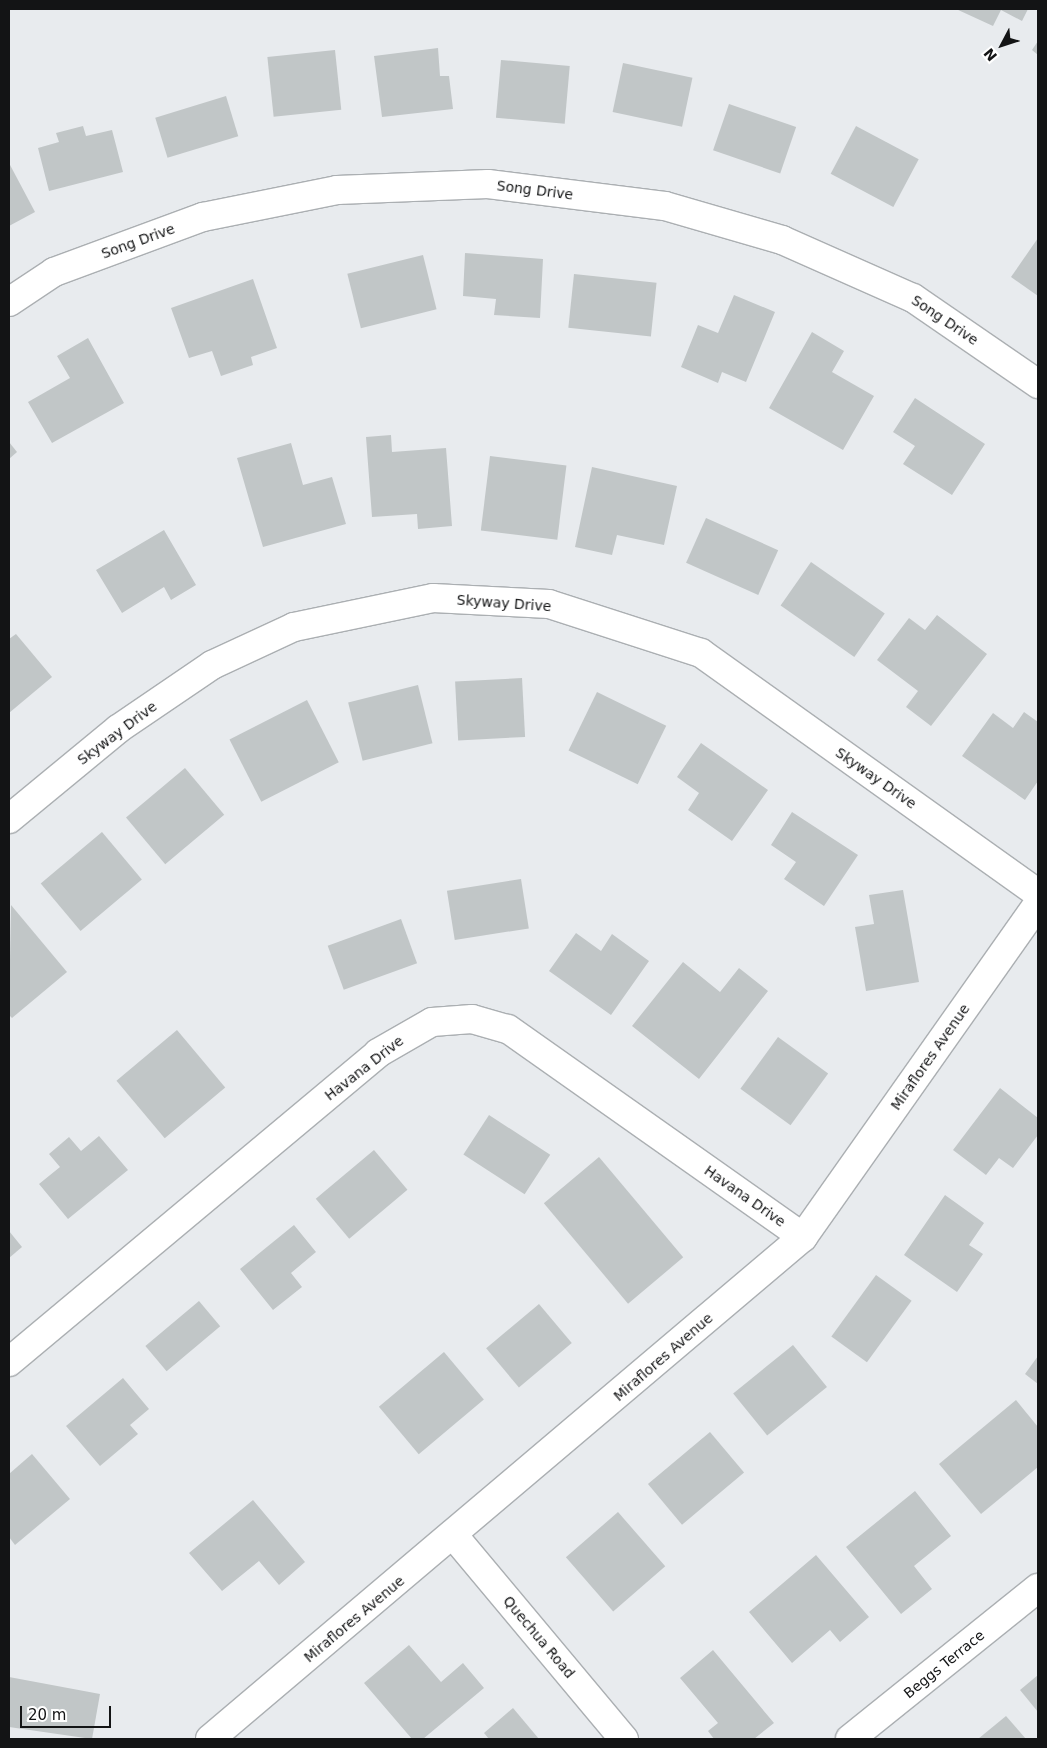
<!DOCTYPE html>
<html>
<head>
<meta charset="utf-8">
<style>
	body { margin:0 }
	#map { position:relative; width:1047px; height:1748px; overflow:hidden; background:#e8ebee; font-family:"DejaVu Sans",sans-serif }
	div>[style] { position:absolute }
	.building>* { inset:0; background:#c1c6c7; transform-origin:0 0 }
	.roads { filter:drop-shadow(1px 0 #abafb2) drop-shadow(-1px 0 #abafb2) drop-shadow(0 1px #abafb2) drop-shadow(0 -1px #abafb2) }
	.minor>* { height:28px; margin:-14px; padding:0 14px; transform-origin:14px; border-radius:14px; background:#fff }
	span { translate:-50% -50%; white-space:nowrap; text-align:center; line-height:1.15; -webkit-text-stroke:5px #fff; paint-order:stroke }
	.street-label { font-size:14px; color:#131415 }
	.frame { position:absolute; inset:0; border:10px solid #131415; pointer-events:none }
	.north { position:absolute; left:977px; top:20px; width:50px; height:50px; -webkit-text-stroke:4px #fff; paint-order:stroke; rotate:230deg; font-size:14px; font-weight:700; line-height:20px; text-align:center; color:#131415 }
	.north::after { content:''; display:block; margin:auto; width:18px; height:22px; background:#131415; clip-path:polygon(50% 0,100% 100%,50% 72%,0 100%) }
	.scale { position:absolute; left:20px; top:1706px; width:91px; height:22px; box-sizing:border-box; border:2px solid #131415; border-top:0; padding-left:6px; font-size:15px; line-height:18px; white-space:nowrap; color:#131415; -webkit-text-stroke:4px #fff; paint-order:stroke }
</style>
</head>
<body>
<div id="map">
	<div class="building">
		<i style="clip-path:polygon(956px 9px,1028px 9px,1022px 21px,1001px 10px,993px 26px)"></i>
		<i style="clip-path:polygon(1038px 41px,1038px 55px,1032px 50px)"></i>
		<i style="clip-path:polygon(438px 48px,440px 76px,449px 76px,453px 109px,382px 117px,374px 56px)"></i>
		<i style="left:335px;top:50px;width:60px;height:68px;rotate:84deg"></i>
		<i style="left:501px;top:60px;width:69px;height:58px;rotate:5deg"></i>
		<i style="left:623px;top:63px;width:71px;height:50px;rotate:12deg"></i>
		<i style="left:226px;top:96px;width:42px;height:74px;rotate:73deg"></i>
		<i style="left:729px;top:104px;width:71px;height:49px;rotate:19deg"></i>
		<i style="clip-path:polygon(83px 126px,86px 136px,112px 130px,123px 172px,49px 191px,38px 148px,59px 142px,56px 133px)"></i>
		<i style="left:856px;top:126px;width:71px;height:54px;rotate:28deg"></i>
		<i style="clip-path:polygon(9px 163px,35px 212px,9px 226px)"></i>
		<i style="clip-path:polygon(1038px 238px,1038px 296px,1011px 277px)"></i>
		<i style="clip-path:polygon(465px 253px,543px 259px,540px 318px,494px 315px,496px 299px,463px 296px)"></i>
		<i style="left:423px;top:255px;width:56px;height:78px;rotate:76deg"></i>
		<i style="left:574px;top:274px;width:83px;height:54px;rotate:6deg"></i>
		<i style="clip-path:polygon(253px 279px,277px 348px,251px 357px,253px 365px,221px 376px,212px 351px,189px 358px,171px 308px)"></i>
		<i style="clip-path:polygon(734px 295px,775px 312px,746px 382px,722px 372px,718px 383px,681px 367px,698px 325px,718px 333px)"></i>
		<i style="clip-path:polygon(812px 332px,844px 351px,832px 372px,874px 396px,843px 450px,769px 408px)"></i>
		<i style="clip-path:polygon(88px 338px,124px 403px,52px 443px,28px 402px,70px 378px,57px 356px)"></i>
		<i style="clip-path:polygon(915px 398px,985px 444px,952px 495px,903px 464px,915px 446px,893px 432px)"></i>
		<i style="clip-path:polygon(391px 435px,392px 452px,446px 448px,452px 526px,418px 529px,417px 514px,372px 517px,366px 437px)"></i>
		<i style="clip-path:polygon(9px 442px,17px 452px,9px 459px)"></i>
		<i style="clip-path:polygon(291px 443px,303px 485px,332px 477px,346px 524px,263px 547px,237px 458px)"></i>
		<i style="left:490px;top:456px;width:77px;height:75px;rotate:7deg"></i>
		<i style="clip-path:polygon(592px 467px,677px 486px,664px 545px,617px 535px,612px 555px,575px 547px)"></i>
		<i style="left:706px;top:518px;width:79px;height:49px;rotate:24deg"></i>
		<i style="clip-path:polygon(164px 530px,196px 585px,171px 600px,164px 587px,122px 613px,96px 570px)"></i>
		<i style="left:811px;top:562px;width:90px;height:53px;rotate:35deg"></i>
		<i style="clip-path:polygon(937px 615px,987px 654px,931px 726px,906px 707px,918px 691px,877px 660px,909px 618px,925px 630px)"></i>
		<i style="clip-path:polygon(16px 634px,52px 677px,9px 713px,9px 639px)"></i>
		<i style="left:522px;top:678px;width:59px;height:67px;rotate:87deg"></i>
		<i style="left:418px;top:685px;width:60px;height:72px;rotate:76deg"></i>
		<i style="left:597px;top:692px;width:77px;height:65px;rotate:26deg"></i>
		<i style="left:307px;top:700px;width:70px;height:87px;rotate:63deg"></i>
		<i style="clip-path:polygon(1024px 712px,1038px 722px,1038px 781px,1025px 800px,962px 756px,993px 713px,1013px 728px)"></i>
		<i style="clip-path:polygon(701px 743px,768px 790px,732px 841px,688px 810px,699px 793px,677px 777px)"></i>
		<i style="left:185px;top:768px;width:61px;height:77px;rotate:50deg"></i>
		<i style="clip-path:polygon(792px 812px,858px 855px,824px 906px,784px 879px,796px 862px,771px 845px)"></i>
		<i style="left:102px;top:832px;width:62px;height:80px;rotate:50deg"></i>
		<i style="left:521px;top:879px;width:50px;height:75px;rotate:81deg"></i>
		<i style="clip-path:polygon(903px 890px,919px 982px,866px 991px,855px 927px,874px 924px,869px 895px)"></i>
		<i style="clip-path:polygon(11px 905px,67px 972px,12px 1018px,9px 1015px)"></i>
		<i style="left:401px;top:919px;width:47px;height:78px;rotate:70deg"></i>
		<i style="clip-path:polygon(576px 933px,601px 951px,612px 934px,649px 961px,611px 1015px,549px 971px)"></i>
		<i style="clip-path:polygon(683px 962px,720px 992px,739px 968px,768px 991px,699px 1079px,632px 1026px)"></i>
		<i style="left:177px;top:1030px;width:75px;height:79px;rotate:50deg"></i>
		<i style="left:778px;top:1037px;width:62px;height:64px;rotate:36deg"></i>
		<i style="clip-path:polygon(1000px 1088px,1038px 1118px,1038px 1135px,1013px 1168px,999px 1158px,986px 1175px,953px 1150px)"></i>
		<i style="left:489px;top:1115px;width:73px;height:47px;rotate:33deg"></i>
		<i style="clip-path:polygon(99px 1136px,128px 1170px,68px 1219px,39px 1184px,60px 1167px,49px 1154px,69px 1137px,81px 1151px)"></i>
		<i style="left:374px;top:1150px;width:52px;height:76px;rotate:50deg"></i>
		<i style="left:599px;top:1157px;width:131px;height:72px;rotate:50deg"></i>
		<i style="clip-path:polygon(945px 1195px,984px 1223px,969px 1245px,983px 1254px,957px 1292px,904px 1255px)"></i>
		<i style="clip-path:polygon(294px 1225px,316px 1252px,291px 1273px,302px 1287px,273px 1310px,240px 1269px)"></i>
		<i style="clip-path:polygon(9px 1231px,22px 1247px,9px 1258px)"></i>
		<i style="left:876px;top:1275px;width:44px;height:76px;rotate:36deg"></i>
		<i style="left:199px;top:1301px;width:33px;height:70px;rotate:50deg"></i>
		<i style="left:539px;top:1304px;width:51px;height:69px;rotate:50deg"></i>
		<i style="left:793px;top:1345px;width:54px;height:77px;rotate:51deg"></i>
		<i style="left:444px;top:1352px;width:62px;height:85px;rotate:50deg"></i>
		<i style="clip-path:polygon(1038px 1356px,1038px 1384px,1025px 1374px)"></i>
		<i style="clip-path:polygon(123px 1378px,149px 1409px,130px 1425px,138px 1434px,100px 1466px,66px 1426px)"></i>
		<i style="clip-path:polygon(1016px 1400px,1038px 1427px,1038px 1467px,981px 1514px,939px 1464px)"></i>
		<i style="left:710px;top:1432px;width:53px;height:81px;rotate:50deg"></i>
		<i style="clip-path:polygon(32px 1454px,70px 1499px,15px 1545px,9px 1537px,9px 1474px)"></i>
		<i style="clip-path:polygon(915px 1491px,951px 1536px,914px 1566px,932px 1589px,901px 1614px,846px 1547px)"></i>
		<i style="clip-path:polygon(253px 1500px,305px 1562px,279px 1585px,259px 1561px,222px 1591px,189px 1553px)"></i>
		<i style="left:618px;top:1512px;width:72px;height:69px;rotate:49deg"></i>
		<i style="clip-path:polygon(816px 1555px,869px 1617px,840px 1642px,830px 1630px,792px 1663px,749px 1612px)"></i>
		<i style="clip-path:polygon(409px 1645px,441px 1682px,463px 1663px,484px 1688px,423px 1739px,412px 1739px,364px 1683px)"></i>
		<i style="clip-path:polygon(713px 1650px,774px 1723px,754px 1739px,714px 1739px,708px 1731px,718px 1723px,680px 1678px)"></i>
		<i style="clip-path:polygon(1038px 1675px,1038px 1712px,1020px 1690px)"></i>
		<i style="clip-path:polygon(9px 1677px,100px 1694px,92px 1739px,9px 1727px)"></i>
		<i style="clip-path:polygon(513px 1708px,539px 1739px,489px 1739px,484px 1733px)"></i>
		<i style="clip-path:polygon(1006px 1716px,1026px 1739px,978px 1739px)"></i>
	</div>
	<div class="roads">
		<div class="minor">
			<i style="left:9px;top:302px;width:54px;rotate:-33.7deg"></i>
			<i style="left:54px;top:272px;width:159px;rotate:-20.3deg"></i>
			<i style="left:203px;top:217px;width:137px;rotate:-11.4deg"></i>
			<i style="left:337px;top:190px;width:151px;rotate:-2.3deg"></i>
			<i style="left:488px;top:184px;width:178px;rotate:7.1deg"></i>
			<i style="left:665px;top:206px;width:122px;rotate:16.2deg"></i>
			<i style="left:782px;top:240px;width:143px;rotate:23.9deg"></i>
			<i style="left:913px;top:298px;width:152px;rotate:34.5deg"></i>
			<i style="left:9px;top:819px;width:141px;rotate:-39.5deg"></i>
			<i style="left:118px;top:729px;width:114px;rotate:-34.2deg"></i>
			<i style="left:212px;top:665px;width:90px;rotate:-24.9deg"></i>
			<i style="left:294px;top:627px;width:142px;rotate:-11.8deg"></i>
			<i style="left:433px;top:598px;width:116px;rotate:3deg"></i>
			<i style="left:549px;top:604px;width:160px;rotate:17.9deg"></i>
			<i style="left:701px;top:653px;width:414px;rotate:35.5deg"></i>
			<i style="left:9px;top:1362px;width:481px;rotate:-39.9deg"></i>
			<i style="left:378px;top:1053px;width:62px;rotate:-29.9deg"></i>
			<i style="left:432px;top:1022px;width:40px;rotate:-4.3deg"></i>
			<i style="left:472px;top:1019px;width:37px;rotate:16deg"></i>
			<i style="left:508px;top:1029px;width:361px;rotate:35.2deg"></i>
			<i style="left:454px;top:1536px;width:265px;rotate:50.1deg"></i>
			<i style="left:210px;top:1739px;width:777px;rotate:-40.25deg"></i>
			<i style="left:803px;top:1237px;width:408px;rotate:-54.8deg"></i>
			<i style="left:850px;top:1739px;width:241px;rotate:-38.8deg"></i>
		</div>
	</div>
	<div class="street-label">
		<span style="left:535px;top:190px;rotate:7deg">Song Drive</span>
		<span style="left:138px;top:241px;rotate:-20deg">Song Drive</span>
		<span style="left:945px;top:320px;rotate:34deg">Song Drive</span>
		<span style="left:504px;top:603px;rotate:4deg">Skyway Drive</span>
		<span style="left:117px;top:733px;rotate:-37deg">Skyway Drive</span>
		<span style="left:876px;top:778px;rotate:35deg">Skyway Drive</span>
		<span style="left:930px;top:1057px;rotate:-55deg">Miraflores Avenue</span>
		<span style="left:364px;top:1068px;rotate:-38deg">Havana Drive</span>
		<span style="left:745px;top:1196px;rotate:35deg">Havana Drive</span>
		<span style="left:663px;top:1357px;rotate:-41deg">Miraflores Avenue</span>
		<span style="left:354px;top:1619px;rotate:-40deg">Miraflores Avenue</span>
		<span style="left:539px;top:1637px;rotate:50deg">Quechua Road</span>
		<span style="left:944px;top:1664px;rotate:-39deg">Beggs Terrace</span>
	</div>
	<div class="frame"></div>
	<div class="north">N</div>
	<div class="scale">20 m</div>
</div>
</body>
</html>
